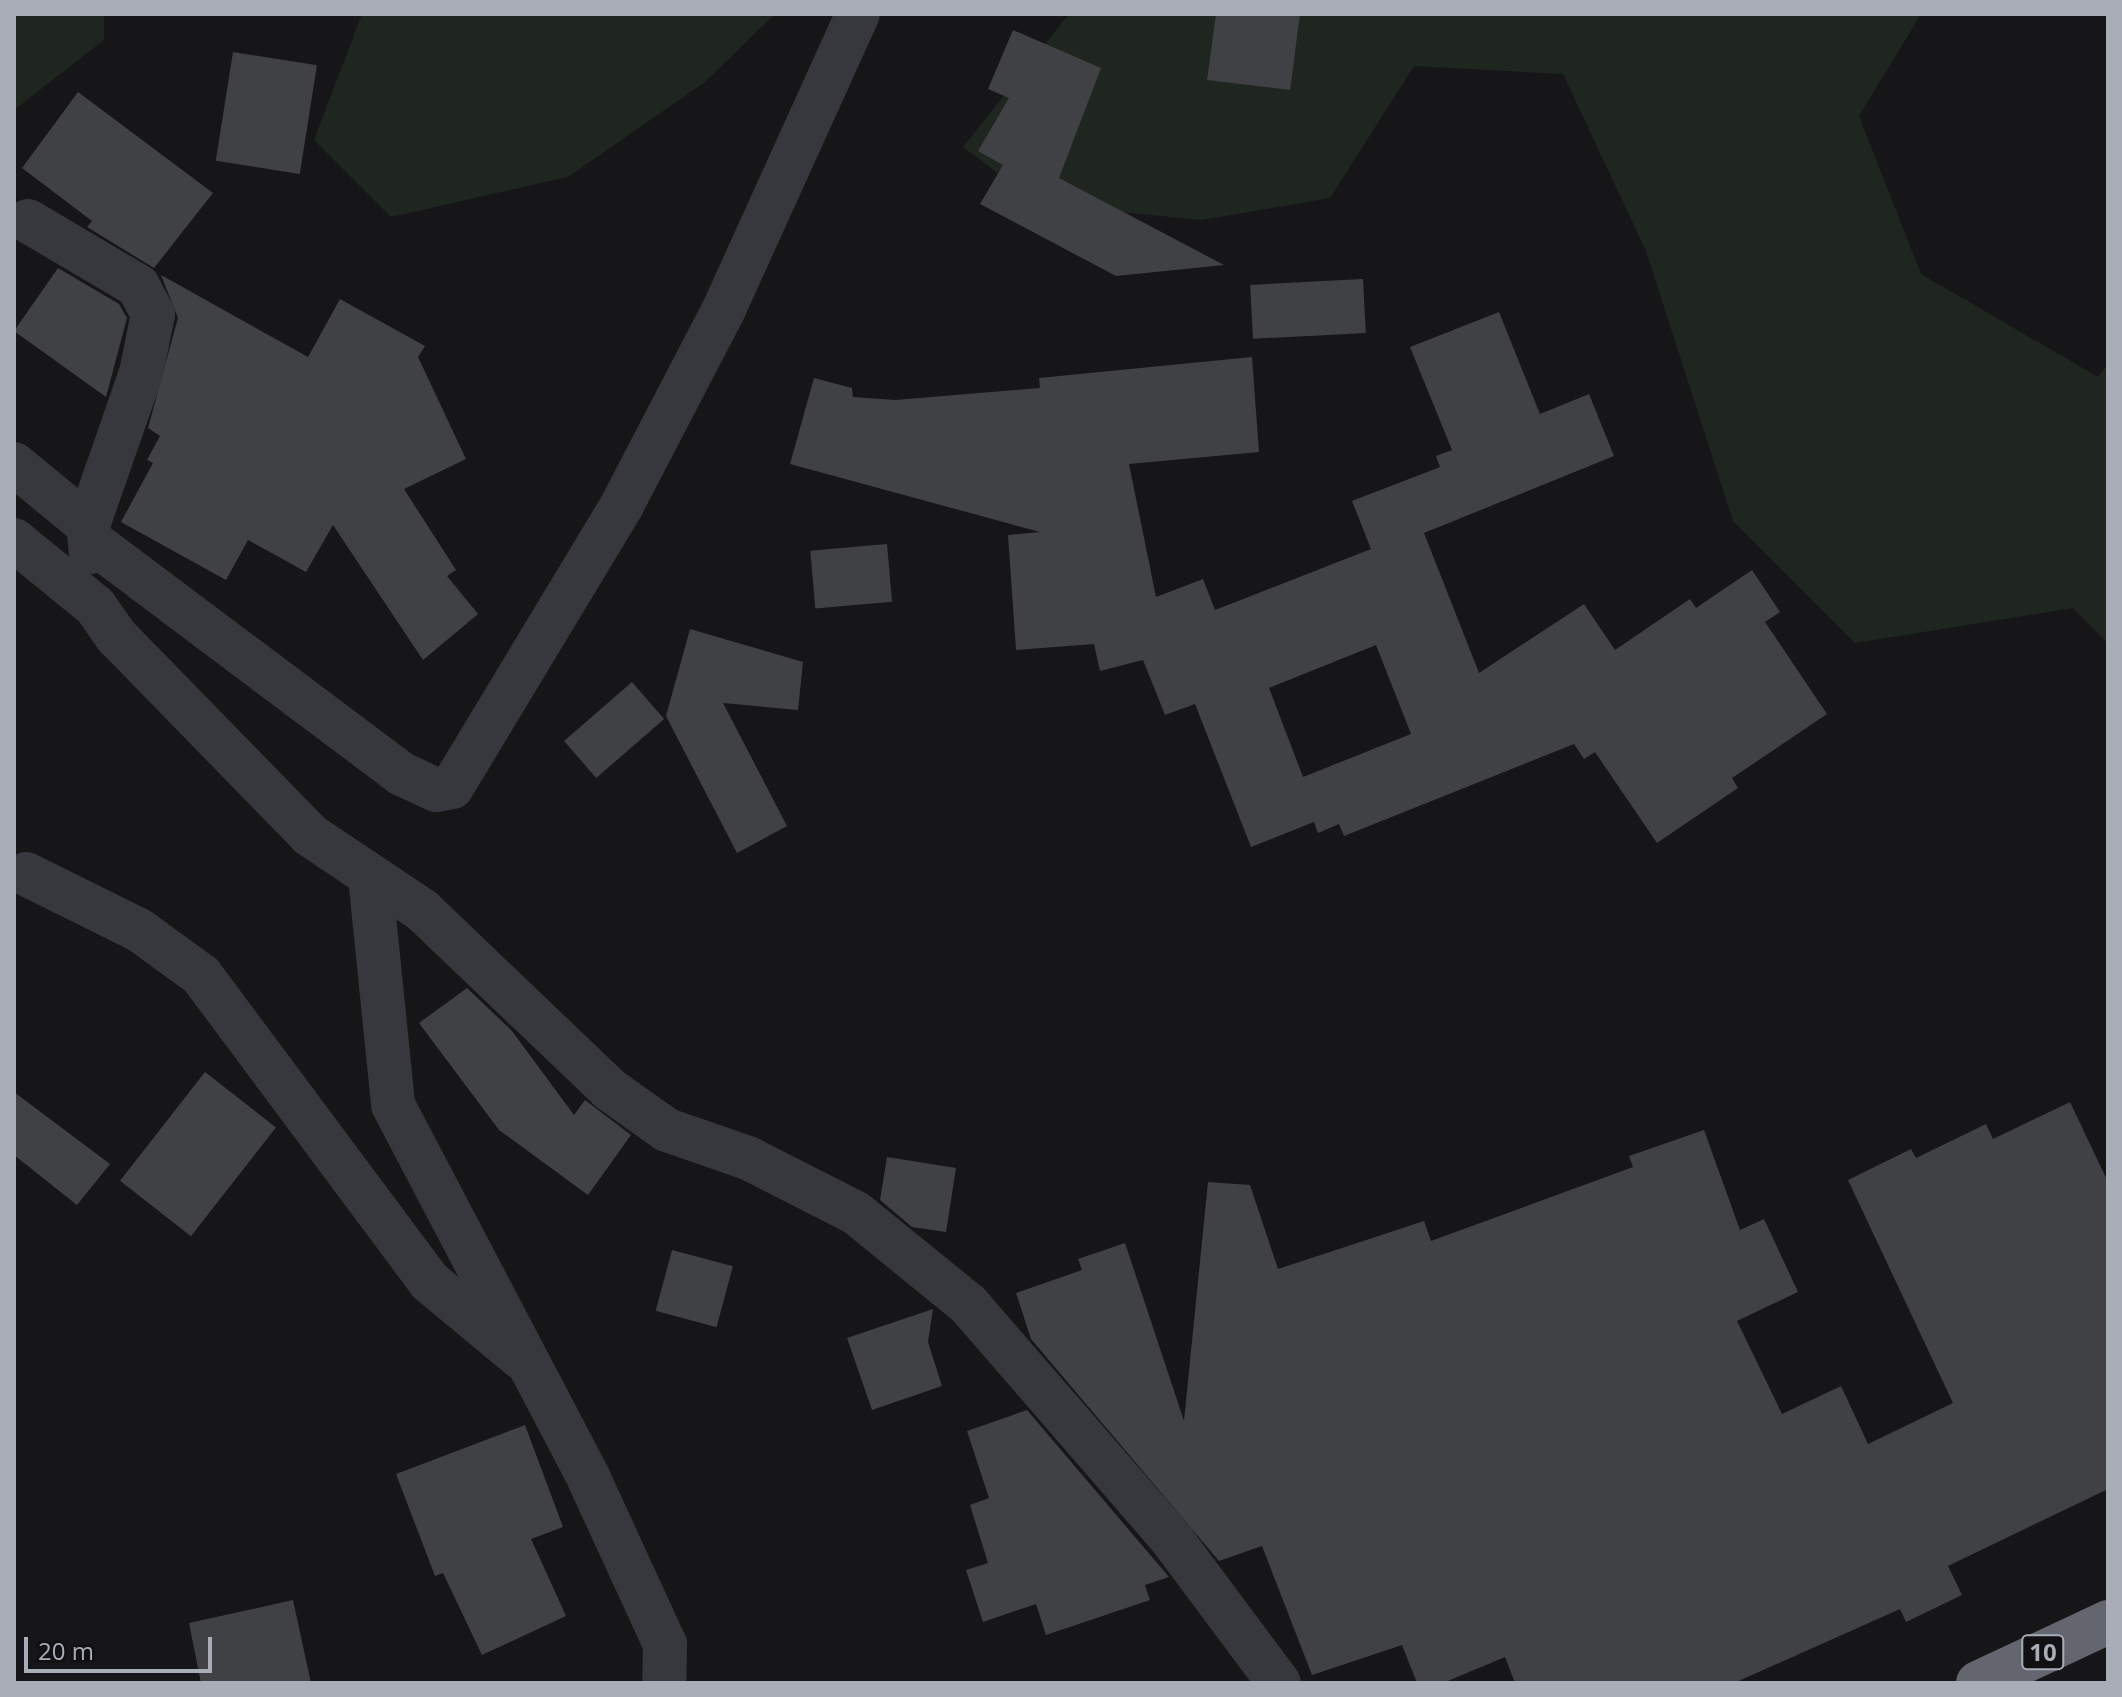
<!DOCTYPE html>
<html>
<head>
<meta charset="utf-8">
<style>
	body { margin:0 }
	#map { position:relative; width:2122px; height:1697px; overflow:hidden; background:#161618; font-family:"Open Sans",sans-serif }
	div>[style] { position:absolute }
	.green>* { inset:0; background:#1e261f }
	.building>* { inset:0; background:#404145; transform-origin:0 0 }
	.minor>* { height:44px; margin:-22px; padding:0 22px; transform-origin:22px; border-radius:22px; background:#37383d }
	.highway>* { height:44px; margin:-22px; padding:0 22px; transform-origin:22px; border-radius:22px; background:#63666e }
	span { translate:-50% -50%; white-space:nowrap; text-align:center; line-height:1.15; -webkit-text-stroke:6px #111113; paint-order:stroke }
	.shield-label span { padding:2px 6px; background:#111113; border:2px solid; border-radius:6px; -webkit-text-stroke-width:0 }
	.shield-label { font-size:24px; color:#a8adb8; font-weight:700 }
	.frame { position:absolute; inset:0; border:16px solid #a8adb8; pointer-events:none }
	.scale { position:absolute; left:24px; top:1637px; width:188px; height:36px; box-sizing:border-box; border:4px solid #a8adb8; border-top:0; padding-left:10px; font-size:24px; line-height:28px; white-space:nowrap; color:#a8adb8; -webkit-text-stroke:6px #111113; paint-order:stroke }
</style>
</head>
<body>
<div id="map">
	<div class="green">
		<i style="clip-path:polygon(14px 14px,104px 14px,104px 40px,14px 110px)"></i>
		<i style="clip-path:polygon(362px 14px,775px 14px,705px 82px,568px 177px,391px 217px,314px 140px)"></i>
		<i style="clip-path:polygon(1069px 14px,1921px 14px,1859px 116px,1921px 274px,2098px 377px,2108px 364px,2108px 644px,2073px 608px,1855px 643px,1733px 521px,1646px 251px,1563px 74px,1414px 66px,1330px 198px,1202px 220px,1039px 204px,963px 147px)"></i>
	</div>
	<div class="building">
		<i style="clip-path:polygon(1216px 14px,1300px 14px,1290px 90px,1207px 80px)"></i>
		<i style="clip-path:polygon(1013px 30px,1101px 68px,1059px 178px,1224px 265px,1116px 276px,980px 204px,1003px 165px,978px 151px,1009px 98px,988px 89px)"></i>
		<i style="left:233px;top:52px;width:85px;height:110px;rotate:9deg"></i>
		<i style="clip-path:polygon(78px 92px,213px 193px,154px 268px,87px 227px,92px 221px,22px 168px)"></i>
		<i style="clip-path:polygon(58px 268px,119px 304px,127px 318px,106px 397px,14px 331px)"></i>
		<i style="clip-path:polygon(161px 275px,308px 357px,340px 299px,425px 346px,418px 357px,466px 459px,404px 489px,456px 570px,447px 576px,478px 614px,423px 660px,333px 525px,306px 572px,248px 540px,226px 580px,121px 522px,153px 463px,147px 460px,160px 436px,148px 428px,178px 318px)"></i>
		<i style="left:1363px;top:279px;width:54px;height:113px;rotate:87deg"></i>
		<i style="clip-path:polygon(evenodd,1499px 312px,1540px 414px,1589px 394px,1614px 456px,1424px 533px,1479px 673px,1584px 604px,1615px 650px,1690px 599px,1696px 608px,1752px 570px,1780px 612px,1765px 622px,1827px 714px,1732px 778px,1738px 788px,1657px 843px,1595px 752px,1584px 759px,1574px 744px,1344px 836px,1339px 824px,1318px 833px,1314px 822px,1251px 847px,1195px 704px,1165px 715px,1143px 660px,1100px 671px,1094px 644px,1016px 650px,1008px 535px,1040px 532px,790px 464px,814px 378px,852px 388px,853px 397px,895px 400px,1040px 388px,1039px 378px,1252px 357px,1259px 452px,1129px 464px,1156px 597px,1203px 579px,1215px 610px,1371px 549px,1352px 501px,1440px 467px,1436px 456px,1452px 450px,1410px 347px,1499px 312px,1376px 645px,1411px 734px,1303px 777px,1269px 688px,1376px 645px)"></i>
		<i style="left:887px;top:544px;width:58px;height:77px;rotate:85deg"></i>
		<i style="clip-path:polygon(690px 629px,803px 662px,798px 710px,723px 703px,787px 826px,737px 853px,666px 716px)"></i>
		<i style="left:632px;top:682px;width:49px;height:90px;rotate:49deg"></i>
		<i style="clip-path:polygon(467px 988px,512px 1031px,574px 1115px,585px 1100px,631px 1135px,588px 1195px,499px 1130px,419px 1023px)"></i>
		<i style="left:205px;top:1072px;width:90px;height:138px;rotate:38deg"></i>
		<i style="clip-path:polygon(14px 1092px,110px 1164px,77px 1205px,14px 1155px)"></i>
		<i style="clip-path:polygon(2070px 1102px,2108px 1182px,2108px 1489px,1948px 1566px,1962px 1595px,1906px 1622px,1900px 1609px,1734px 1683px,1515px 1683px,1505px 1657px,1443px 1683px,1417px 1683px,1402px 1645px,1312px 1675px,1262px 1546px,1219px 1561px,1031px 1339px,1016px 1293px,1082px 1270px,1078px 1259px,1125px 1243px,1184px 1421px,1208px 1182px,1250px 1185px,1278px 1269px,1424px 1221px,1431px 1241px,1633px 1167px,1629px 1156px,1704px 1130px,1740px 1230px,1764px 1219px,1798px 1292px,1737px 1321px,1782px 1414px,1841px 1386px,1868px 1444px,1953px 1403px,1848px 1180px,1911px 1149px,1916px 1158px,1986px 1124px,1993px 1139px)"></i>
		<i style="clip-path:polygon(887px 1157px,956px 1168px,946px 1232px,912px 1227px,880px 1200px)"></i>
		<i style="left:672px;top:1250px;width:63px;height:63px;rotate:15deg"></i>
		<i style="clip-path:polygon(933px 1309px,928px 1342px,942px 1386px,872px 1410px,847px 1338px)"></i>
		<i style="clip-path:polygon(1027px 1410px,1169px 1577px,1145px 1585px,1150px 1600px,1046px 1635px,1036px 1604px,983px 1622px,966px 1570px,988px 1563px,970px 1505px,989px 1498px,967px 1431px)"></i>
		<i style="clip-path:polygon(525px 1425px,563px 1527px,531px 1539px,566px 1616px,482px 1655px,443px 1573px,435px 1576px,396px 1474px)"></i>
		<i style="clip-path:polygon(293px 1600px,311px 1683px,201px 1683px,189px 1623px)"></i>
	</div>
	<div class="minor">
		<i style="left:28px;top:221px;width:128px;rotate:30.6deg"></i>
		<i style="left:138px;top:286px;width:32px;rotate:62deg"></i>
		<i style="left:153px;top:314px;width:60px;rotate:101.5deg"></i>
		<i style="left:141px;top:373px;width:161px;rotate:109.2deg"></i>
		<i style="left:14px;top:464px;width:96px;rotate:39.5deg"></i>
		<i style="left:88px;top:525px;width:27px;rotate:84deg"></i>
		<i style="left:14px;top:540px;width:104px;rotate:39.2deg"></i>
		<i style="left:95px;top:606px;width:38px;rotate:55deg"></i>
		<i style="left:117px;top:637px;width:277px;rotate:45.7deg"></i>
		<i style="left:310px;top:835px;width:135px;rotate:33.8deg"></i>
		<i style="left:422px;top:910px;width:259px;rotate:43.7deg"></i>
		<i style="left:609px;top:1089px;width:71px;rotate:35.3deg"></i>
		<i style="left:667px;top:1130px;width:86px;rotate:19.1deg"></i>
		<i style="left:748px;top:1158px;width:121px;rotate:27deg"></i>
		<i style="left:856px;top:1213px;width:144px;rotate:39.1deg"></i>
		<i style="left:968px;top:1304px;width:313px;rotate:49.1deg"></i>
		<i style="left:1173px;top:1541px;width:177px;rotate:53.3deg"></i>
		<i style="left:90px;top:540px;width:390px;rotate:36.9deg"></i>
		<i style="left:402px;top:774px;width:38px;rotate:25deg"></i>
		<i style="left:437px;top:790px;width:15px;rotate:-11deg"></i>
		<i style="left:452px;top:787px;width:329px;rotate:-58.9deg"></i>
		<i style="left:622px;top:505px;width:221px;rotate:-62.5deg"></i>
		<i style="left:724px;top:309px;width:324px;rotate:-65.6deg"></i>
		<i style="left:26px;top:874px;width:126px;rotate:26.4deg"></i>
		<i style="left:139px;top:930px;width:77px;rotate:36deg"></i>
		<i style="left:201px;top:975px;width:383px;rotate:53.3deg"></i>
		<i style="left:430px;top:1282px;width:117px;rotate:39.8deg"></i>
		<i style="left:370px;top:877px;width:229px;rotate:84.2deg"></i>
		<i style="left:393px;top:1105px;width:422px;rotate:62.3deg"></i>
		<i style="left:589px;top:1479px;width:182px;rotate:65.3deg"></i>
		<i style="left:665px;top:1644px;width:39px;rotate:91deg"></i>
	</div>
	<div class="highway">
		<i style="left:1978px;top:1683px;width:144px;rotate:-25.1deg"></i>
	</div>
	<div class="shield-label">
		<span style="left:2043px;top:1652px">10</span>
	</div>
	<div class="frame"></div>
	<div class="scale">20 m</div>
</div>
</body>
</html>
